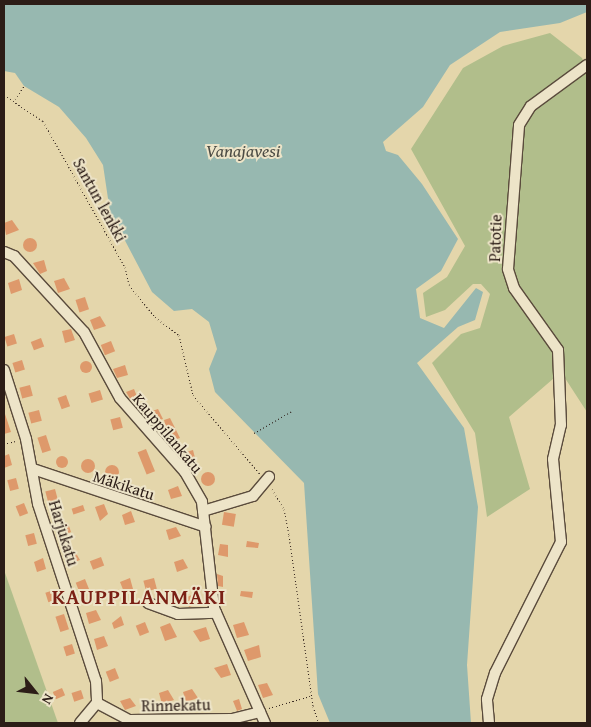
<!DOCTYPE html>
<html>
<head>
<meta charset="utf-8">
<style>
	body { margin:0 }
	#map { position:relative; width:591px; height:727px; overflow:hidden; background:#e4d6ab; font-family:"Gentium Book Plus",serif }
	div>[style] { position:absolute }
	.green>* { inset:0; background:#b1be8b }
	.water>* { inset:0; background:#97b8b0 }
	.building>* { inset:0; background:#de996b; transform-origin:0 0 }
	.round { border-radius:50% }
	.path>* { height:1px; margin-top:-0.5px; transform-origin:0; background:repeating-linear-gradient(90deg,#2c1d17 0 1px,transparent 0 3.5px) }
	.roads { filter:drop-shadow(1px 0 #5a4b3c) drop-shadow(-1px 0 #5a4b3c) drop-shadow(0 1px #5a4b3c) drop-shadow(0 -1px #5a4b3c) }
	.minor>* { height:10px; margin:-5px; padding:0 5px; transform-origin:5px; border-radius:5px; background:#ede4c8 }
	span { translate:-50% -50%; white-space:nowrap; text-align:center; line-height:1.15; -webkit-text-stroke:4px #ede4c8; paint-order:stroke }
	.street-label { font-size:16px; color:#2c1d17 }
	.water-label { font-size:18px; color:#4c4c45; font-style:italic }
	.district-label { font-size:21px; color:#7a1f14; font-weight:700; letter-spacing:1px }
	.frame { position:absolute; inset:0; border:5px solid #2c1d17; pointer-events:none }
	.north { position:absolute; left:10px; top:667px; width:50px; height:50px; -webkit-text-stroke:4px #ede4c8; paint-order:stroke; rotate:119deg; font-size:14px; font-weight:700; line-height:20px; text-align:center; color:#2c1d17 }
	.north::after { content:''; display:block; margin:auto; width:18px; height:22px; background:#2c1d17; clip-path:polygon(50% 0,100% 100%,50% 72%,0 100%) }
</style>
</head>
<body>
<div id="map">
	<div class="green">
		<i style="clip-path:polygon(550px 33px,582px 58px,587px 69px,587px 412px,561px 372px,509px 417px,530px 489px,487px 517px,475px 433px,432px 363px,461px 334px,480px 328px,490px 294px,481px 284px,473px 284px,445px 310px,426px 317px,423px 293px,447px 277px,465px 246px,411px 149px,463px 68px,503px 46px)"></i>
		<i style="clip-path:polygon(4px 570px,58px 723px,4px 723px)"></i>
	</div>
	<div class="water">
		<i style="clip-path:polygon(4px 4px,587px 4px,587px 12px,560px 23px,500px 32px,450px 65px,423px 107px,383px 142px,386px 151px,398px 155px,422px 184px,458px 239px,441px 271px,416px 289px,420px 318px,444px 328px,476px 288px,483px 292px,475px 320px,458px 327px,417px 363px,464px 428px,478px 507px,467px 665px,471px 723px,330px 723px,318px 694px,304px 483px,215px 392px,209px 369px,217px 349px,209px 322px,192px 309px,174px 311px,152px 292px,110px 212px,103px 165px,86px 138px,59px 107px,24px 86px,15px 73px,4px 71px)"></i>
	</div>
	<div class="building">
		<i style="clip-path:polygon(12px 220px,19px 230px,6px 235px,4px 223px)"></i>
		<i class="round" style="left:23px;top:238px;width:14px;height:14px"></i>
		<i style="clip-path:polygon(44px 260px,47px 271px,40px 274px,33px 263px)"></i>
		<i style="clip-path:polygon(64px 278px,70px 289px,58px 293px,54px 281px)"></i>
		<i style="clip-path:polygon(19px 279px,22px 290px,11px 294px,8px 283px)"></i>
		<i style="left:85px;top:297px;width:13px;height:10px;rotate:72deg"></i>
		<i style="clip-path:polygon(100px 316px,106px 326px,94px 330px,90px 320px)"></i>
		<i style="clip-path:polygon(71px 329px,75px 340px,65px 343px,62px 331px)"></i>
		<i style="left:14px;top:334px;width:10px;height:10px;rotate:73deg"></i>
		<i style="left:41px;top:338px;width:9px;height:11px;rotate:69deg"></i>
		<i style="left:111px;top:341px;width:11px;height:11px;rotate:68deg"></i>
		<i style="left:22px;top:360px;width:10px;height:10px;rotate:73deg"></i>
		<i class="round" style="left:80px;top:361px;width:12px;height:12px"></i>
		<i style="clip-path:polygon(125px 365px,128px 375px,117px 378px,113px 369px)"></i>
		<i style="left:30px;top:385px;width:11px;height:11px;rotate:75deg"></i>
		<i style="clip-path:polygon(134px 389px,138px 399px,132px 402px,126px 392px)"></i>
		<i style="left:100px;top:390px;width:10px;height:12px;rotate:73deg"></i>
		<i style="left:66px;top:395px;width:12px;height:9px;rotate:70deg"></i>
		<i style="clip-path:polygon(158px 409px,163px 419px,152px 422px,149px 412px)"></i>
		<i style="left:39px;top:410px;width:11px;height:11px;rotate:75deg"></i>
		<i style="clip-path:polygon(4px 411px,11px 432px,4px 434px)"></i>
		<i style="left:120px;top:417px;width:11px;height:10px;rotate:75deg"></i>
		<i style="clip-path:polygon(170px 418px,180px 438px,170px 441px,164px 420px)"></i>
		<i style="left:46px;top:435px;width:16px;height:9px;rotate:72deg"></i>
		<i style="left:146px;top:449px;width:24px;height:9px;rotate:68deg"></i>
		<i style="clip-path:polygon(193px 450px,196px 462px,187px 464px,183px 453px)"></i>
		<i style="clip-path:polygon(9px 454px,12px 465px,4px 468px,4px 456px)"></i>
		<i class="round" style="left:56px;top:456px;width:12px;height:12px"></i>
		<i class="round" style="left:81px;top:459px;width:14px;height:14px"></i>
		<i class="round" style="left:105px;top:465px;width:14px;height:14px"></i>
		<i class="round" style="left:201px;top:472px;width:14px;height:14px"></i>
		<i style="left:16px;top:478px;width:11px;height:9px;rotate:75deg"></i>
		<i style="clip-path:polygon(178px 486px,182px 496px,171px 499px,168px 490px)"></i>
		<i style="left:55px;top:489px;width:11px;height:10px;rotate:75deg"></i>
		<i style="left:24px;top:503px;width:11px;height:9px;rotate:68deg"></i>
		<i style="clip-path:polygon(104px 504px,108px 514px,100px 521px,95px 507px)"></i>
		<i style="left:83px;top:505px;width:6px;height:12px;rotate:72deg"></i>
		<i style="clip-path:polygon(131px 511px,135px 522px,125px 525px,122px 515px)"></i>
		<i style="left:224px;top:512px;width:12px;height:13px;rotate:9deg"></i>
		<i style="clip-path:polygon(68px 523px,71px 532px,60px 537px,56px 527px)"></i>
		<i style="clip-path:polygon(176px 527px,181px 536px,169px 540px,166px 530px)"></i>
		<i style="left:34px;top:533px;width:11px;height:9px;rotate:75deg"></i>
		<i style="clip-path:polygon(247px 541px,259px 543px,258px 548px,246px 547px)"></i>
		<i style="clip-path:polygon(220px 544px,228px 545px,228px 557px,218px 555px)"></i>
		<i style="clip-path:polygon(74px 550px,80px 560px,68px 564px,64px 553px)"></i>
		<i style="left:101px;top:557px;width:9px;height:12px;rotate:69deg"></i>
		<i style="clip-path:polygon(43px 558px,46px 569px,37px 572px,34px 562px)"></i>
		<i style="clip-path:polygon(183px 559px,188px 568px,177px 572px,174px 562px)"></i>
		<i style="clip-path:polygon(217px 574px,223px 576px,223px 587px,218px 586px)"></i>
		<i style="clip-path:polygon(130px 578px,133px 589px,124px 592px,120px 582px)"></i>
		<i style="left:154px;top:578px;width:11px;height:11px;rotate:75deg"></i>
		<i style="left:85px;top:579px;width:11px;height:10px;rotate:68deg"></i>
		<i style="left:54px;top:590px;width:10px;height:9px;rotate:73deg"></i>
		<i style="clip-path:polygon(241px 591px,253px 592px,252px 598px,240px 596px)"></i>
		<i style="clip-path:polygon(194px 594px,200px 603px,189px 607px,185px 598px)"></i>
		<i style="clip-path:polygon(96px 610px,101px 620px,89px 624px,86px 613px)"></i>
		<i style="left:64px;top:614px;width:16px;height:9px;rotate:72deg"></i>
		<i style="clip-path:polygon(121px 616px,124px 625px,114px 629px,112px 623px)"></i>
		<i style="left:145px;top:622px;width:11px;height:10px;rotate:68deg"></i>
		<i style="clip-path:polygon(244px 622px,249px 635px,237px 638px,233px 625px)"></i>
		<i style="clip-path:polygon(170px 623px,177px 637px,165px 641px,160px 627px)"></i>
		<i style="clip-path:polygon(206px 627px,210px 639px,200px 642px,193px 631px)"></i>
		<i style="clip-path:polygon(104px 636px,108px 646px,97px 650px,94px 639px)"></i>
		<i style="left:72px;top:644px;width:10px;height:9px;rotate:73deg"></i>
		<i style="clip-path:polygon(259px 645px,261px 657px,248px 661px,244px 650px)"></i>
		<i style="clip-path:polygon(227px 664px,231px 675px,221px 678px,214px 668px)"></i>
		<i style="left:115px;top:668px;width:11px;height:10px;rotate:68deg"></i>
		<i style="clip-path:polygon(267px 683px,273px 695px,263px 698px,258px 685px)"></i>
		<i style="left:62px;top:688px;width:8px;height:10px;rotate:67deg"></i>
		<i style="clip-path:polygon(192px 689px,198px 698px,186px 702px,183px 692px)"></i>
		<i style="left:81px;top:690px;width:9px;height:10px;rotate:72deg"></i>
		<i style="clip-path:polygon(168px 690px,174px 700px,162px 704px,159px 693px)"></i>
		<i style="clip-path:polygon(130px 698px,136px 706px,125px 710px,120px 701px)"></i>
		<i style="clip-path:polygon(239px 699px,242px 709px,237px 711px,233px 701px)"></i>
	</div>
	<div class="path">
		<i style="left:4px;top:95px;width:47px;rotate:33.7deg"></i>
		<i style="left:43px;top:121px;width:167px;rotate:60.7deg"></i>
		<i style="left:125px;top:267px;width:18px;rotate:77deg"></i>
		<i style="left:129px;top:285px;width:41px;rotate:50.9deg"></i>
		<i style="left:155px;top:317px;width:30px;rotate:37deg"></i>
		<i style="left:179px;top:335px;width:62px;rotate:76.9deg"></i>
		<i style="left:193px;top:395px;width:104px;rotate:49.7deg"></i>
		<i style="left:15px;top:99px;width:16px;rotate:-55deg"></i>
		<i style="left:254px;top:433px;width:44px;rotate:-30.1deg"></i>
		<i style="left:4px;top:444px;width:12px;rotate:-14deg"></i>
		<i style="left:272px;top:489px;width:23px;rotate:59deg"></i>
		<i style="left:284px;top:509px;width:26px;rotate:79deg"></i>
		<i style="left:289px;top:535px;width:173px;rotate:82deg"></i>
		<i style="left:313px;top:706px;width:18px;rotate:71deg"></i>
		<i style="left:269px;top:708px;width:43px;rotate:-16.3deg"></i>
	</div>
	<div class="roads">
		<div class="minor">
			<i style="left:4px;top:252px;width:11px;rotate:22deg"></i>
			<i style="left:14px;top:256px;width:103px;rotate:47.4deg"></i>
			<i style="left:84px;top:332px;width:75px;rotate:61.4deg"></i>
			<i style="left:120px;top:398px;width:98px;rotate:48.7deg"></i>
			<i style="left:185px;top:472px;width:34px;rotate:60deg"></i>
			<i style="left:202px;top:502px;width:107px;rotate:83.5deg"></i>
			<i style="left:214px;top:608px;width:126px;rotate:66.1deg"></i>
			<i style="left:4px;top:370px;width:72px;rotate:72.3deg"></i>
			<i style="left:26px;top:439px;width:66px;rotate:79.5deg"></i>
			<i style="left:38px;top:504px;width:186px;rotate:71.9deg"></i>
			<i style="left:96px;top:681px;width:22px;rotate:87deg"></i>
			<i style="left:33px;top:469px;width:182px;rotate:18.5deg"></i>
			<i style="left:203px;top:511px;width:52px;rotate:-16.7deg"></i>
			<i style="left:253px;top:496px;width:25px;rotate:-50deg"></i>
			<i style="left:148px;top:603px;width:32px;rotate:20deg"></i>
			<i style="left:178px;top:614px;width:38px;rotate:-2deg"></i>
			<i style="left:97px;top:703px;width:36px;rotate:28deg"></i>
			<i style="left:129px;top:720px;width:103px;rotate:-0.6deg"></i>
			<i style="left:232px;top:719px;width:29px;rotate:-14deg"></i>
			<i style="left:80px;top:723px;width:26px;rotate:-50deg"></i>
			<i style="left:489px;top:723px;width:24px;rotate:-95deg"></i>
			<i style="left:487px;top:699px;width:27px;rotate:-73deg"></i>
			<i style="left:495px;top:673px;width:147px;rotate:-63.3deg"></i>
			<i style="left:561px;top:542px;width:83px;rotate:-95.5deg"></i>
			<i style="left:553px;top:459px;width:35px;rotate:-77deg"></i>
			<i style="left:561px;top:425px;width:75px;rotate:-92.3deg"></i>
			<i style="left:558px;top:350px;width:76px;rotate:-125.4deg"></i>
			<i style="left:514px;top:288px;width:20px;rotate:-108deg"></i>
			<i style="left:508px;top:269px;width:144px;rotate:-85.6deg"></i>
			<i style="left:519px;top:125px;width:22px;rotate:-58deg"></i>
			<i style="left:531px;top:106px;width:69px;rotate:-36.2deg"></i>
		</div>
	</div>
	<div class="street-label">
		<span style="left:100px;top:200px;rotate:61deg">Santun lenkki</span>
		<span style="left:495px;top:238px;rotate:-88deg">Patotie</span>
		<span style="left:168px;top:433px;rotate:50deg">Kauppilankatu</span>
		<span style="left:124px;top:485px;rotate:18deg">Mäkikatu</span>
		<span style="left:64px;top:533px;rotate:73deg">Harjukatu</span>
		<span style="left:176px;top:705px;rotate:-1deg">Rinnekatu</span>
	</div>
	<div class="water-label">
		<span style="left:243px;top:151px">Vanajavesi</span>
	</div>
	<div class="district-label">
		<span style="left:139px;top:597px">KAUPPILANMÄKI</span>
	</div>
	<div class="frame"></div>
	<div class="north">N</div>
</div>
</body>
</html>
